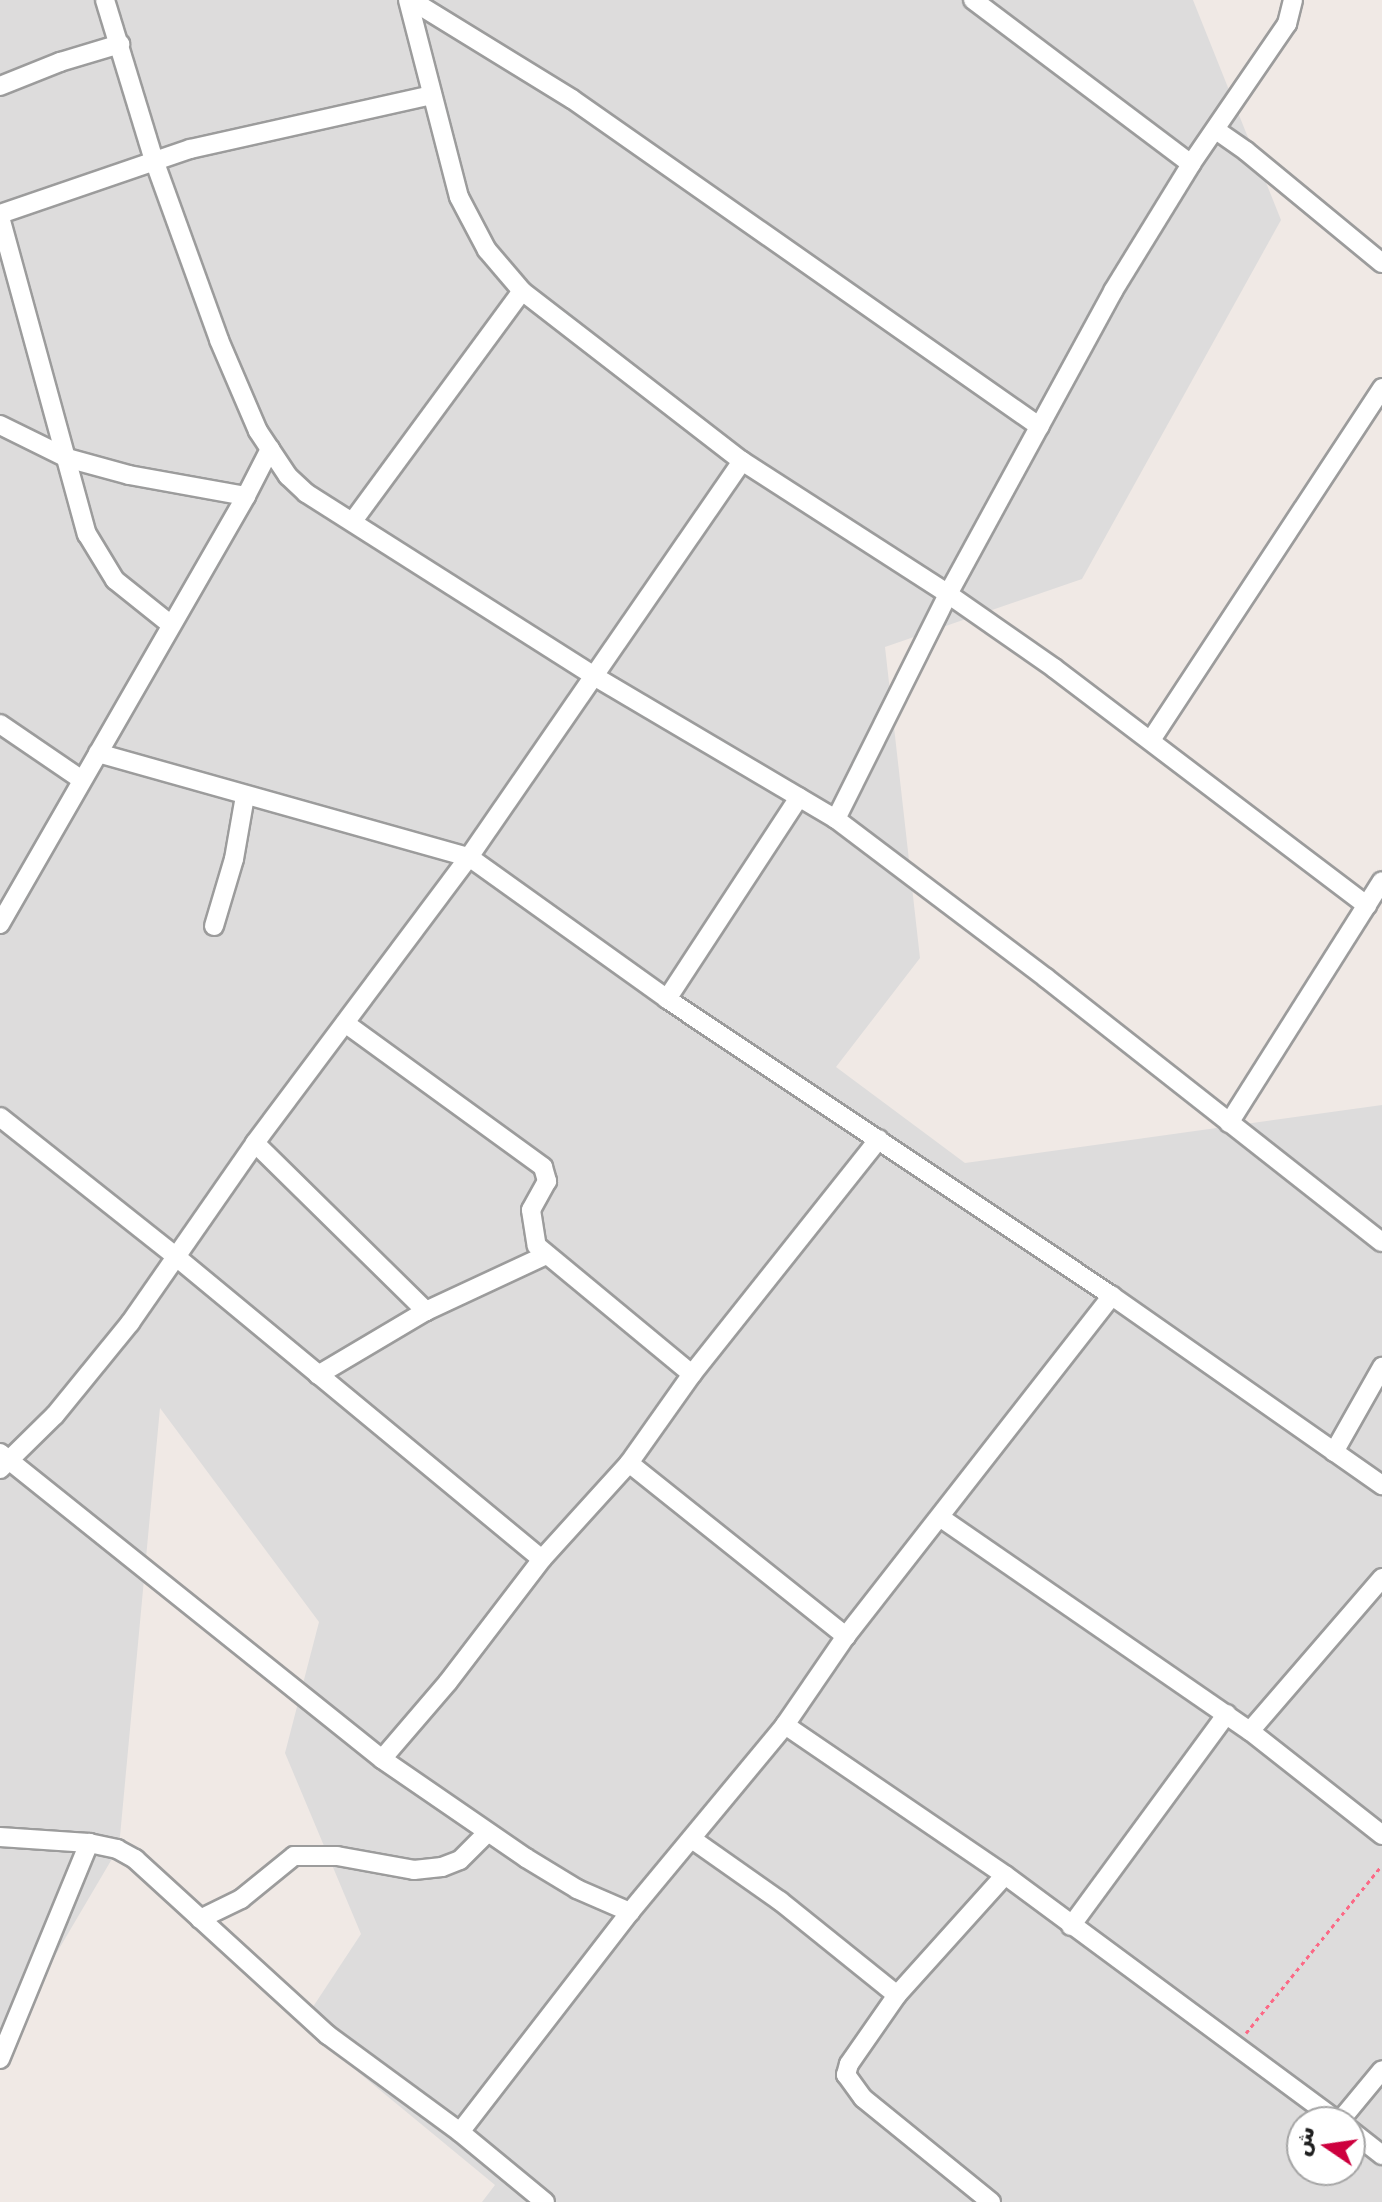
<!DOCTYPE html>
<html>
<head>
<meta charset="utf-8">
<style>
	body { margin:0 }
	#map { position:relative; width:1382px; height:2202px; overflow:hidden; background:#f0e9e5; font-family:"DejaVu Sans","Noto Naskh Arabic",sans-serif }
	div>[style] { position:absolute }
	.residential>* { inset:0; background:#dddcdc }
	.path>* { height:3px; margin-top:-1.5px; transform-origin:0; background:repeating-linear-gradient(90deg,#fc6986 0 4px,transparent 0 8px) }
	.roads { filter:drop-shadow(2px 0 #9c9c9c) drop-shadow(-2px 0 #9c9c9c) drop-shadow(0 2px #9c9c9c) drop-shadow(0 -2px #9c9c9c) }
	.street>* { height:18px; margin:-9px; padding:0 9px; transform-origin:9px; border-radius:9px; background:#fff }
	span { translate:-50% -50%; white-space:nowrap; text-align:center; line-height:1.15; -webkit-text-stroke:7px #fff; paint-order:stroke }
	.north { position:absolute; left:1286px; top:2106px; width:80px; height:80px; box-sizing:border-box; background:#fff; border:2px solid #a5a5a5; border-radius:50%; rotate:283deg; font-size:22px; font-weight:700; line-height:32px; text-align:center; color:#1f1f1f }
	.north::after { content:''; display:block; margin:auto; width:28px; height:36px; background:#cd003e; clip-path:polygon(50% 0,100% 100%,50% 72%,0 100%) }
</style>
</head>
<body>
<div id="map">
	<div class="residential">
		<i style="clip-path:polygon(evenodd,0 0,1193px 0,1281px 220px,1082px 579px,885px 647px,920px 958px,836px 1067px,965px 1163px,1382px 1105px,1382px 2202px,482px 2202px,495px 2185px,301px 2025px,361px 1934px,285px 1753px,319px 1622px,160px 1408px,119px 1847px,0 2049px,0 0,1302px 2122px,1350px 2122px,1350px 2170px,1302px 2170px,1302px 2122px)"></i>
	</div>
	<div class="path">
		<i style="left:1246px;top:2033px;width:216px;rotate:-51deg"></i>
	</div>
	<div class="roads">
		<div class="street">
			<i style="left:105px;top:0;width:167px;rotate:73deg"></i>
			<i style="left:154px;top:160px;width:191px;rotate:70.1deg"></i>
			<i style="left:219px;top:340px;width:99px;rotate:66.8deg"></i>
			<i style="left:258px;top:431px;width:54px;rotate:56.3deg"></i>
			<i style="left:288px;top:476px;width:25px;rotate:43deg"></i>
			<i style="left:306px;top:493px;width:341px;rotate:32.4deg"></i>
			<i style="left:594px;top:676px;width:281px;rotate:30.6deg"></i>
			<i style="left:836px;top:819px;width:263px;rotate:37.1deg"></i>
			<i style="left:1046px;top:978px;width:427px;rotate:38.2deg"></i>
			<i style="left:408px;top:0;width:203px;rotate:75.5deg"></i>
			<i style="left:459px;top:197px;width:60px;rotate:62.2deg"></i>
			<i style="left:487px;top:250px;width:54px;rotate:49.5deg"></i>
			<i style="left:522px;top:291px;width:278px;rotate:37.7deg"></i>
			<i style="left:742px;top:461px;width:245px;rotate:32.8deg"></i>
			<i style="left:948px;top:594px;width:129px;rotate:34.9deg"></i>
			<i style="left:1054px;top:668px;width:393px;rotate:37.2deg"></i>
			<i style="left:411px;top:0;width:189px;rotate:31.6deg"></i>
			<i style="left:572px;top:99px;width:571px;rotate:35.02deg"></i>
			<i style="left:0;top:86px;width:65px;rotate:-21.8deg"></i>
			<i style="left:60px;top:62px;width:63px;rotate:-16.7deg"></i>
			<i style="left:1216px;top:130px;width:37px;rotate:35deg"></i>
			<i style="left:1246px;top:151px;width:176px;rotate:39.5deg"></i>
			<i style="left:1191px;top:164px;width:170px;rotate:-55.6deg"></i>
			<i style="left:1287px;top:24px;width:25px;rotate:-76deg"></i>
			<i style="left:0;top:214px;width:201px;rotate:-18.9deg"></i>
			<i style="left:190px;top:149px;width:248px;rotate:-12.6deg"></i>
			<i style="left:0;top:217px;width:329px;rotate:74.7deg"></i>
			<i style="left:87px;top:534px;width:54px;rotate:58.7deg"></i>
			<i style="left:115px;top:580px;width:70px;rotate:38.7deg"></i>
			<i style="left:0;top:425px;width:75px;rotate:26.2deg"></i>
			<i style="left:67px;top:458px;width:64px;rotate:15.3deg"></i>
			<i style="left:129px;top:475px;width:119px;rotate:10.2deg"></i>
			<i style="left:246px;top:496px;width:53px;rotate:-62.9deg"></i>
			<i style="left:353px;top:521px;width:285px;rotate:-53.7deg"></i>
			<i style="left:0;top:724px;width:99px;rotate:34.3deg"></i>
			<i style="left:1151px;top:740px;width:421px;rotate:-56.7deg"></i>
			<i style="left:98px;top:753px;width:385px;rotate:15.7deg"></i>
			<i style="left:469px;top:857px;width:244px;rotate:35.6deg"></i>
			<i style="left:667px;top:999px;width:535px;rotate:33.72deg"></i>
			<i style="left:1112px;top:1296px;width:330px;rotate:35deg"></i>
			<i style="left:836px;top:819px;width:251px;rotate:-63.5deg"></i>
			<i style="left:948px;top:594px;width:345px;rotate:-61.4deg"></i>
			<i style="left:1113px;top:291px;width:149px;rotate:-58.4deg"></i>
			<i style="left:1191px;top:164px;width:273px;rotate:-143deg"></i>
			<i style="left:0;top:924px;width:494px;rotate:-60.1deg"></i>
			<i style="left:214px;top:926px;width:70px;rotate:-73.4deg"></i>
			<i style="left:234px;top:859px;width:64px;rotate:-80.1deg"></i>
			<i style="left:667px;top:999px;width:241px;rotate:-56.8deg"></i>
			<i style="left:345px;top:1023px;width:245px;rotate:36deg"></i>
			<i style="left:543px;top:1167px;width:15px;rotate:74deg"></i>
			<i style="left:547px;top:1181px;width:33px;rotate:119deg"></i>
			<i style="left:531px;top:1210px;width:36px;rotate:81deg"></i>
			<i style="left:537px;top:1246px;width:201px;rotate:39.6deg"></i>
			<i style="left:0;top:1117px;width:222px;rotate:38.4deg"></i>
			<i style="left:174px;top:1255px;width:477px;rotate:39.6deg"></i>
			<i style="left:1229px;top:1123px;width:286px;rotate:-57.7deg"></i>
			<i style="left:255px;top:1143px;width:240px;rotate:44.5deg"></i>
			<i style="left:318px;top:1375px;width:126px;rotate:-30.7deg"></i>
			<i style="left:426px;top:1311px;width:130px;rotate:-25deg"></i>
			<i style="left:1334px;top:1452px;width:98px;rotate:-60.5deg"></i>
			<i style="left:0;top:1453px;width:489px;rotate:38.7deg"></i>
			<i style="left:382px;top:1759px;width:175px;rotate:34.5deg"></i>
			<i style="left:526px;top:1858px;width:60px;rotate:31.3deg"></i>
			<i style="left:577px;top:1889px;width:58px;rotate:23.5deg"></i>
			<i style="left:629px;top:1463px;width:278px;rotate:38.6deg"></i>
			<i style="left:0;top:1469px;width:77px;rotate:-44.5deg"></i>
			<i style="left:55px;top:1415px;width:119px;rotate:-50.8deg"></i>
			<i style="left:130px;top:1323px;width:219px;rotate:-55.2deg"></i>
			<i style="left:255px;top:1143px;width:357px;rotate:-53.2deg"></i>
			<i style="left:469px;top:857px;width:481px;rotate:-55.4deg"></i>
			<i style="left:941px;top:1518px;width:375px;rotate:34.6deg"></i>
			<i style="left:1250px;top:1731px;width:168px;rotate:38.2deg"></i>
			<i style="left:785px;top:1725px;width:266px;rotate:34.3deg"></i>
			<i style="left:1005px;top:1875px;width:415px;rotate:36.5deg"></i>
			<i style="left:1250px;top:1731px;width:202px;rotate:-49.2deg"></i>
			<i style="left:382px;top:1759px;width:101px;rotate:-49.4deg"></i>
			<i style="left:448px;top:1682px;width:155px;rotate:-52.6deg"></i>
			<i style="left:542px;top:1559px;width:130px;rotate:-47.8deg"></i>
			<i style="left:629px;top:1463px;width:109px;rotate:-54.7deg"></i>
			<i style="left:692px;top:1374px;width:300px;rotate:-51.5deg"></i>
			<i style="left:0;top:1837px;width:89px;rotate:3.9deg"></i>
			<i style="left:89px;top:1843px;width:29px;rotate:12deg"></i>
			<i style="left:117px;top:1849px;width:21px;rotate:29deg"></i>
			<i style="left:135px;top:1859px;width:261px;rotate:42.4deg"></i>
			<i style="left:328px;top:2035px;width:164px;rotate:36.3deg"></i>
			<i style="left:460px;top:2132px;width:110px;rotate:39.5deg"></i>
			<i style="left:692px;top:1839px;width:108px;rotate:35.2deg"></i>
			<i style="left:780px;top:1901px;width:150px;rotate:38.8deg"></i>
			<i style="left:200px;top:1919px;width:46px;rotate:-26deg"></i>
			<i style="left:241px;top:1899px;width:68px;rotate:-39.1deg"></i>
			<i style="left:294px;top:1856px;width:43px"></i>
			<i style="left:337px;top:1856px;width:78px;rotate:10.3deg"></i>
			<i style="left:414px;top:1870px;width:28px;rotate:-6deg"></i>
			<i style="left:442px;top:1867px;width:19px;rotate:-21deg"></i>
			<i style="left:460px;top:1860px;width:38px;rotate:-45deg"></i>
			<i style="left:1071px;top:1926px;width:263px;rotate:-53.7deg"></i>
			<i style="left:0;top:2059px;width:234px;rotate:-67.6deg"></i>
			<i style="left:1339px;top:2122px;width:67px;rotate:-50.4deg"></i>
			<i style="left:1350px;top:2130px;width:41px;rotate:38deg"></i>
			<i style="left:460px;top:2132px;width:278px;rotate:-52.3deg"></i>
			<i style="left:630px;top:1912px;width:243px;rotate:-50.3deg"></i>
			<i style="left:785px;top:1725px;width:108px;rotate:-55.6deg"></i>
			<i style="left:846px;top:1636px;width:432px;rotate:-52deg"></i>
			<i style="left:991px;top:2202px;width:165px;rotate:-140.9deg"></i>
			<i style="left:863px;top:2098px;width:29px;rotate:-126deg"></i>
			<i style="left:846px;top:2075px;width:11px;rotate:-75deg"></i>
			<i style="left:849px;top:2064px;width:84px;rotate:-55.2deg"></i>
			<i style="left:897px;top:1995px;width:161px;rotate:-48deg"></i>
		</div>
	</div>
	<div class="north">ش</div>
</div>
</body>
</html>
